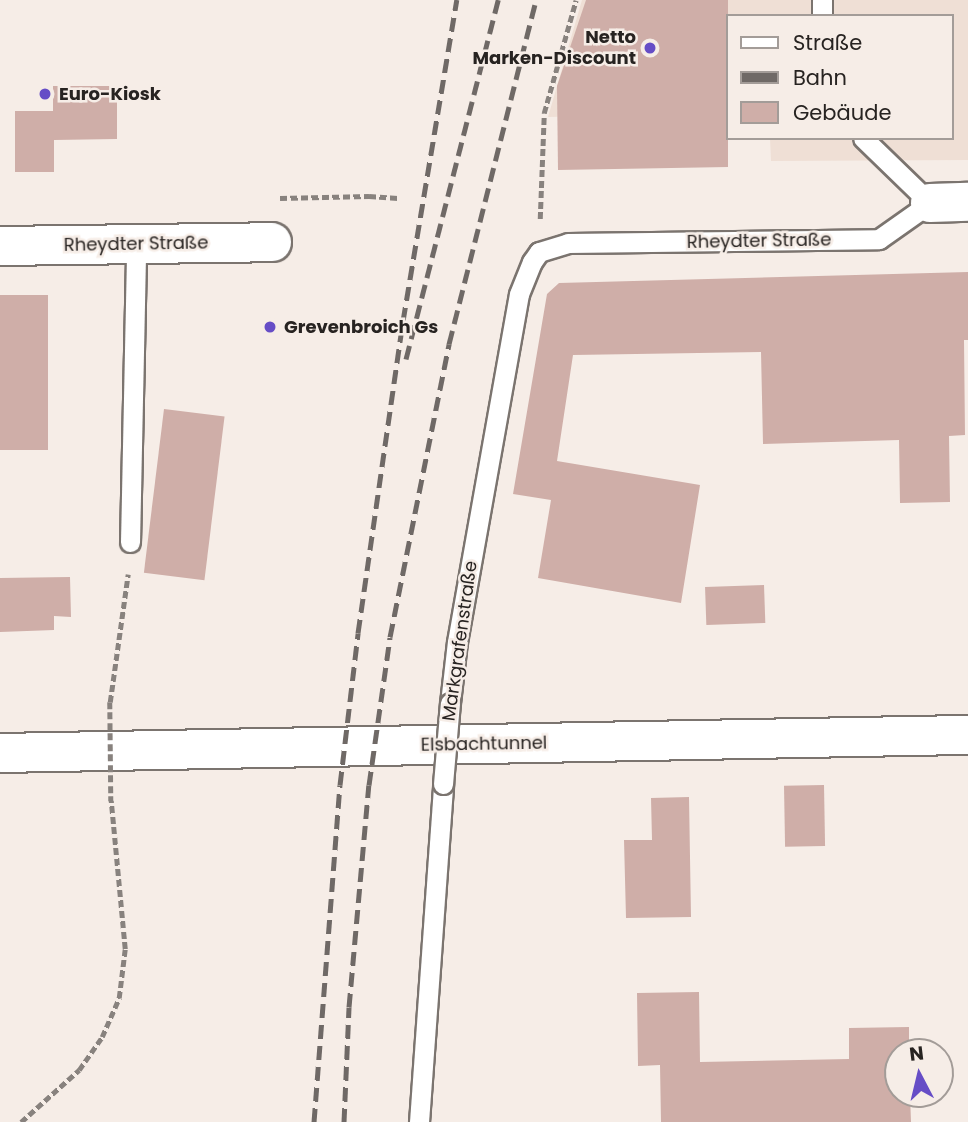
<!DOCTYPE html>
<html>
<head>
<meta charset="utf-8">
<style>
	body { margin:0 }
	#map { position:relative; width:968px; height:1122px; overflow:hidden; background:#f6ede7; font-family:Poppins,sans-serif }
	div>[style] { position:absolute }
	.built>* { inset:0; background:#efdfd5 }
	.building>* { inset:0; background:#cfaea8; transform-origin:0 0 }
	.path>* { height:4.5px; margin-top:-2.25px; transform-origin:0; background:repeating-linear-gradient(90deg,#88827e 0 7px,transparent 0 10.5px) }
	.roads { filter:drop-shadow(2px 0 #7b746f) drop-shadow(-2px 0 #7b746f) drop-shadow(0 2px #7b746f) drop-shadow(0 -2px #7b746f) }
	.lane>* { height:19px; margin:-9.5px; padding:0 9.5px; transform-origin:9.5px; border-radius:9.5px; background:#fff }
	.street>* { height:38px; margin:-19px; padding:0 19px; transform-origin:19px; border-radius:19px; background:#fff }
	.secondary>* { height:38px; margin:-19px; padding:0 19px; transform-origin:19px; border-radius:19px; background:#fff }
	.rail>* { height:5px; margin-top:-2.5px; transform-origin:0; background:repeating-linear-gradient(90deg,#6f6966 0 14px,transparent 0 21px) }
	.path-bridge>* { height:4.5px; margin-top:-2.25px; transform-origin:0; background:repeating-linear-gradient(90deg,#88827e 0 7px,transparent 0 10.5px) }
	.bridges { filter:drop-shadow(2px 0 #7b746f) drop-shadow(-2px 0 #7b746f) drop-shadow(0 2px #7b746f) drop-shadow(0 -2px #7b746f) }
	.lane-bridge>* { height:19px; margin:-9.5px; padding:0 9.5px; transform-origin:9.5px; border-radius:9.5px; background:#fff }
	.dots>* { width:19px; height:19px; translate:-50% -50%; box-sizing:border-box; border:4px solid #f6ede7; border-radius:50% }
	span { translate:-50% -50%; white-space:nowrap; text-align:center; line-height:1.15; -webkit-text-stroke:5px #f6ede7; paint-order:stroke }
	.poi-label { font-size:18px; color:#272321; font-weight:700 }
	.right { translate:-100% -50%; text-align:right }
	.left { translate:0 -50%; text-align:left }
	.street-label { font-size:18px; color:#272321 }
	.legend { position:absolute; left:726px; top:14px; width:228px; height:126px; box-sizing:border-box; background:#f6ede7; border:2px solid #a39c98; margin:0; padding:9px 12px; list-style:none; font-size:21px; color:#272321 }
	.legend li { display:flex; align-items:center; gap:14px; height:35px }
	.legend b { width:35px; border:2px solid #a39c98 }
	.north { position:absolute; left:884px; top:1038px; width:70px; height:70px; box-sizing:border-box; background:#f6ede7; border:2px solid #a39c98; border-radius:50%; rotate:353deg; font-size:19px; font-weight:700; line-height:28px; text-align:center; color:#272321 }
	.north::after { content:''; display:block; margin:auto; width:24px; height:32px; background:#664dc6; clip-path:polygon(50% 0,100% 100%,50% 72%,0 100%) }
</style>
</head>
<body>
<div id="map">
	<div class="built">
		<i style="clip-path:polygon(582px 0,968px 0,968px 160px,771px 161px,770px 138px,952px 138px,952px 16px,728px 16px,728px 113px,548px 117px)"></i>
	</div>
	<div class="building">
		<i style="clip-path:polygon(586px 0,728px 0,728px 167px,558px 170px,557px 86px)"></i>
		<i style="clip-path:polygon(53px 86px,117px 86px,117px 139px,54px 140px,54px 172px,15px 172px,15px 111px,53px 111px)"></i>
		<i style="clip-path:polygon(968px 272px,968px 340px,964px 340px,965px 435px,949px 436px,950px 502px,900px 503px,899px 440px,763px 444px,761px 352px,573px 355px,557px 461px,700px 485px,681px 603px,538px 578px,551px 500px,513px 494px,547px 294px,559px 283px)"></i>
		<i style="left:48px;top:295px;width:155px;height:48px;rotate:90deg"></i>
		<i style="left:164px;top:409px;width:61px;height:165px;rotate:7deg"></i>
		<i style="clip-path:polygon(70px 577px,71px 617px,54px 616px,54px 630px,0 632px,0 578px)"></i>
		<i style="left:764px;top:585px;width:38px;height:59px;rotate:88deg"></i>
		<i style="left:824px;top:785px;width:61px;height:40px;rotate:89deg"></i>
		<i style="clip-path:polygon(689px 797px,691px 917px,626px 918px,624px 840px,652px 840px,651px 798px)"></i>
		<i style="clip-path:polygon(699px 992px,700px 1062px,849px 1059px,849px 1028px,909px 1027px,909px 1052px,898px 1052px,898px 1094px,910px 1094px,911px 1122px,661px 1122px,660px 1065px,638px 1066px,637px 993px)"></i>
	</div>
	<div class="path">
		<i style="left:280px;top:198px;width:89px;rotate:-1.3deg"></i>
		<i style="left:369px;top:196px;width:29px;rotate:4deg"></i>
		<i style="left:540px;top:219px;width:106px;rotate:-87.8deg"></i>
		<i style="left:544px;top:113px;width:117px;rotate:-74.2deg"></i>
		<i style="left:110px;top:702px;width:129px;rotate:-82deg"></i>
		<i style="left:21px;top:1122px;width:78px;rotate:-41.9deg"></i>
		<i style="left:79px;top:1070px;width:40px;rotate:-55.1deg"></i>
		<i style="left:102px;top:1037px;width:43px;rotate:-66.4deg"></i>
		<i style="left:119px;top:998px;width:49px;rotate:-83deg"></i>
		<i style="left:125px;top:949px;width:149px;rotate:-95.4deg"></i>
	</div>
	<div class="roads">
		<div class="lane">
			<i style="left:822px;top:0;width:16px;rotate:90deg"></i>
			<i style="left:130px;top:542px;width:298px;rotate:-88.8deg"></i>
			<i style="left:450px;top:703px;width:61px;rotate:-83.5deg"></i>
			<i style="left:457px;top:642px;width:353px;rotate:-79.9deg"></i>
			<i style="left:519px;top:294px;width:35px;rotate:-68deg"></i>
			<i style="left:532px;top:262px;width:12px;rotate:-55deg"></i>
			<i style="left:539px;top:252px;width:30px;rotate:-17deg"></i>
			<i style="left:568px;top:243px;width:311px;rotate:-0.7deg"></i>
			<i style="left:879px;top:239px;width:62px;rotate:-35.2deg"></i>
			<i style="left:930px;top:203px;width:93px;rotate:-135.9deg"></i>
			<i style="left:419px;top:1122px;width:339px;rotate:-85.9deg"></i>
		</div>
		<div class="street">
			<i style="left:930px;top:203px;width:38px;rotate:-2deg"></i>
			<i style="left:0;top:246px;width:272px;rotate:-0.8deg"></i>
		</div>
		<div class="secondary">
			<i style="left:0;top:753px;width:968px;rotate:-1.07deg"></i>
		</div>
	</div>
	<div class="rail">
		<i style="left:406px;top:359px;width:371px;rotate:-75.6deg"></i>
		<i style="left:314px;top:1122px;width:338px;rotate:-85.6deg"></i>
		<i style="left:340px;top:785px;width:153px;rotate:-83.2deg"></i>
		<i style="left:358px;top:633px;width:315px;rotate:-81.8deg"></i>
		<i style="left:403px;top:321px;width:326px;rotate:-80.5deg"></i>
		<i style="left:344px;top:1122px;width:115px;rotate:-87.5deg"></i>
		<i style="left:349px;top:1007px;width:223px;rotate:-84.9deg"></i>
		<i style="left:369px;top:785px;width:149px;rotate:-81.9deg"></i>
		<i style="left:390px;top:637px;width:299px;rotate:-78.6deg"></i>
		<i style="left:449px;top:344px;width:355px;rotate:-75.8deg"></i>
	</div>
	<div class="path-bridge">
		<i style="left:110px;top:702px;width:99px;rotate:89.4deg"></i>
	</div>
	<div class="bridges">
		<div class="lane-bridge">
			<i style="left:443px;top:784px;width:81px;rotate:-85.1deg"></i>
		</div>
	</div>
	<div class="dots">
		<i style="left:650px;top:48px;background:#664dc6"></i>
		<i style="left:45px;top:94px;background:#664dc6"></i>
		<i style="left:270px;top:327px;background:#664dc6"></i>
	</div>
	<div class="poi-label">
		<span class="right" style="left:636px;top:48px">Netto<br>Marken-Discount</span>
		<span class="left" style="left:59px;top:94px">Euro-Kiosk</span>
		<span class="left" style="left:284px;top:327px">Grevenbroich Gs</span>
	</div>
	<div class="street-label">
		<span style="left:759px;top:241px;rotate:-1deg">Rheydter Straße</span>
		<span style="left:136px;top:244px;rotate:-1deg">Rheydter Straße</span>
		<span style="left:460px;top:641px;rotate:-82deg">Markgrafenstraße</span>
		<span style="left:484px;top:744px;rotate:-1deg">Elsbachtunnel</span>
	</div>
	<ul class="legend">
	<li><b style="height:9px;background:#fff"></b>Straße</li>
	<li><b style="height:9px;background:#6f6966"></b>Bahn</li>
	<li><b style="height:19px;background:#cfaea8"></b>Gebäude</li>
	</ul>
	<div class="north">N</div>
</div>
</body>
</html>
